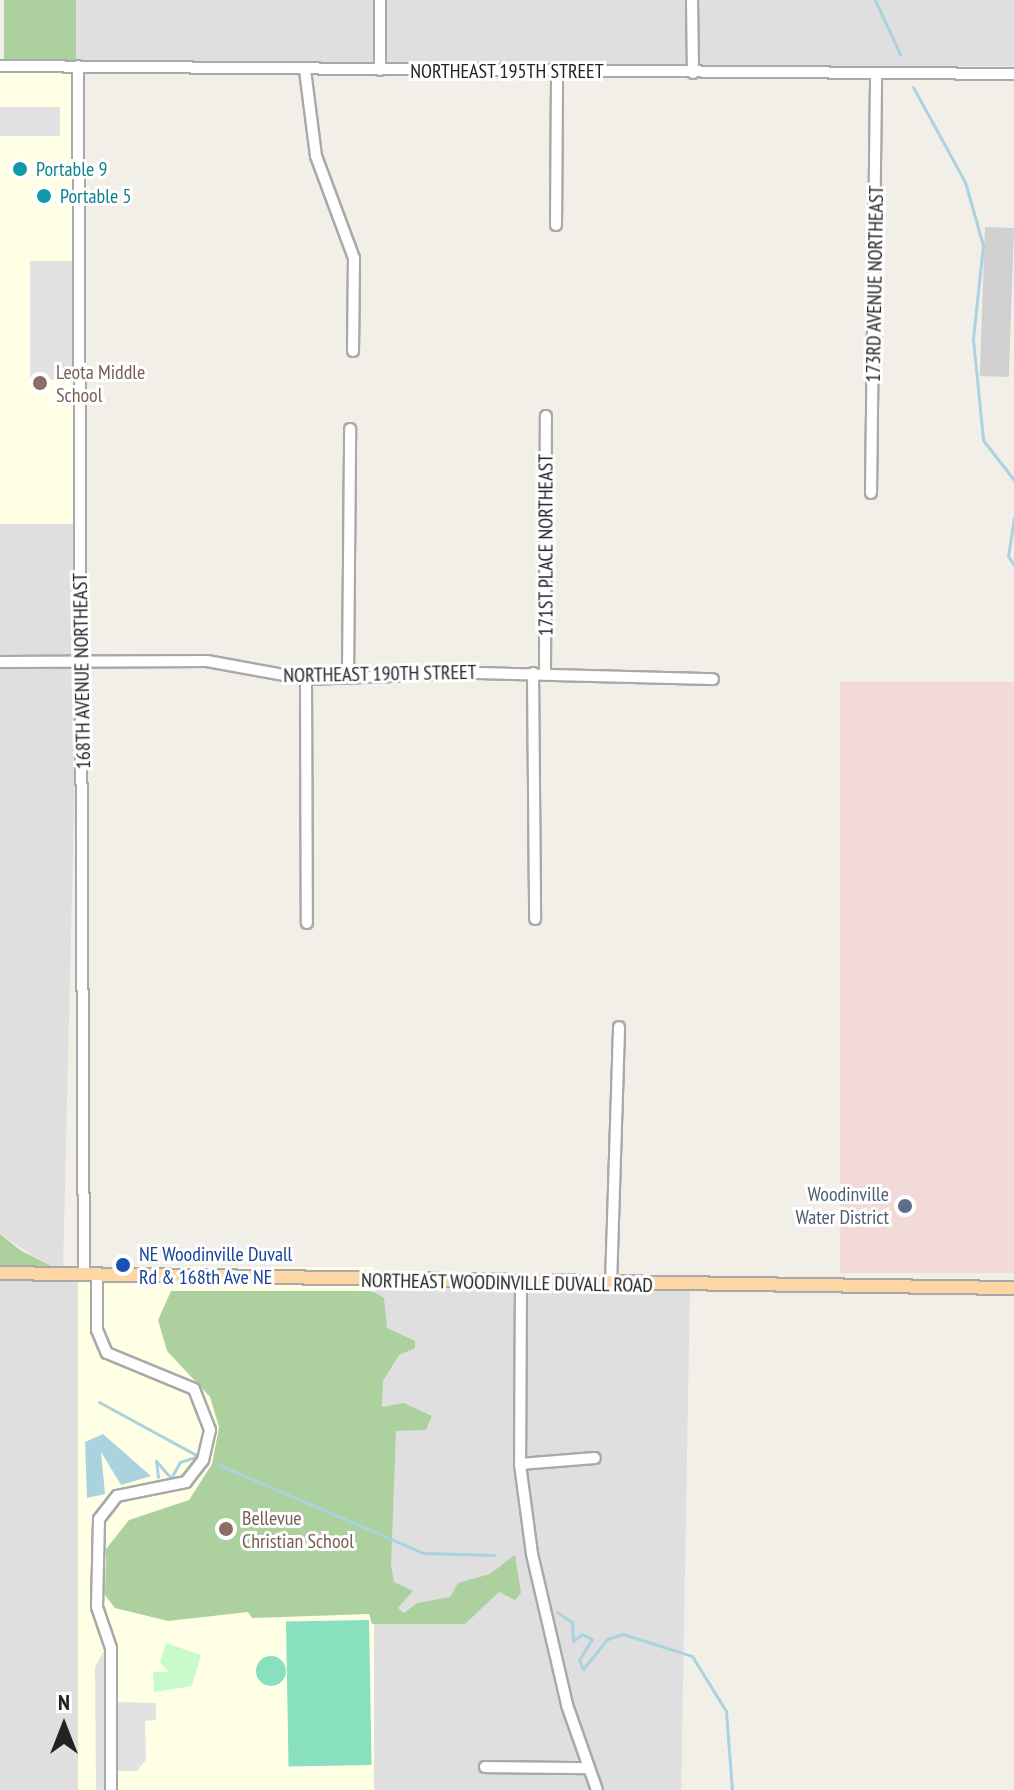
<!DOCTYPE html>
<html>
<head>
<meta charset="utf-8">
<style>
	body { margin:0 }
	#map { position:relative; width:1014px; height:1790px; overflow:hidden; background:#f2efe9; font-family:"PT Sans Narrow",sans-serif }
	div>[style] { position:absolute }
	.residential>* { inset:0; background:#e0dfdf; transform-origin:0 0 }
	.commercial>* { inset:0; background:#f2dad9; transform-origin:0 0 }
	.education>* { inset:0; background:#ffffe5; transform-origin:0 0 }
	.religious>* { inset:0; background:#d0d0d0; transform-origin:0 0 }
	.forest>* { inset:0; background:#add19e; transform-origin:0 0 }
	.park>* { inset:0; background:#c8facc }
	.pitch>* { inset:0; background:#88e0be; transform-origin:0 0 }
	.round { border-radius:50% }
	.parking>* { inset:0; background:#e2e2e2; transform-origin:0 0 }
	.water>* { inset:0; background:#aad3df }
	.stream>* { height:3px; margin:-1.5px; padding:0 1.5px; transform-origin:1.5px; border-radius:1.5px; background:#aad3df }
	.roads { filter:drop-shadow(2px 0 #a9a9a9) drop-shadow(-2px 0 #a9a9a9) drop-shadow(0 2px #a9a9a9) drop-shadow(0 -2px #a9a9a9) }
	.minor>* { height:10px; margin:-5px; padding:0 5px; transform-origin:5px; border-radius:5px; background:#fff }
	.major>* { height:12px; margin:-6px; padding:0 6px; transform-origin:6px; border-radius:6px; background:#fcd6a4 }
	.dots>* { width:22px; height:22px; translate:-50% -50%; box-sizing:border-box; border:4px solid #fff; border-radius:50% }
	span { translate:-50% -50%; white-space:nowrap; text-align:center; line-height:1.15; -webkit-text-stroke:6px #fff; paint-order:stroke }
	.street-label { font-size:20px; color:#222 }
	.culture-label { font-size:20px; color:#0d838f }
	.left { translate:0 -50%; text-align:left }
	.education-label { font-size:20px; color:#785e54 }
	.service-label { font-size:20px; color:#4e5e75 }
	.right { translate:-100% -50%; text-align:right }
	.transit-label { font-size:20px; color:#164399 }
	.north { position:absolute; left:24px; top:1686px; width:80px; height:80px; -webkit-text-stroke:6px #fff; paint-order:stroke; rotate:0deg; font-size:22px; font-weight:700; line-height:32px; text-align:center; color:#222 }
	.north::after { content:''; display:block; margin:auto; width:28px; height:36px; background:#222; clip-path:polygon(50% 0,100% 100%,50% 72%,0 100%) }
</style>
</head>
<body>
<div id="map">
	<div class="residential">
		<i style="left:76px;top:0;width:938px;height:66px"></i>
		<i style="clip-path:polygon(0 524px,81px 524px,63px 1267px,78px 1267px,78px 1790px,0 1790px,0 1269px,51px 1267px,0 1234px)"></i>
		<i style="left:375px;top:1281px;width:315px;height:509px;rotate:1deg"></i>
	</div>
	<div class="commercial">
		<i style="left:840px;top:682px;width:174px;height:591px"></i>
	</div>
	<div class="education">
		<i style="left:0;top:66px;width:78px;height:458px"></i>
		<i style="left:78px;top:1267px;width:296px;height:523px"></i>
	</div>
	<div class="religious">
		<i style="left:985px;top:227px;width:29px;height:149px;rotate:2deg"></i>
	</div>
	<div class="forest">
		<i style="left:4px;top:0;width:72px;height:66px"></i>
		<i style="clip-path:polygon(0 1234px,20px 1250px,53px 1267px,0 1267px)"></i>
		<i style="clip-path:polygon(171px 1291px,372px 1291px,384px 1298px,387px 1328px,415px 1341px,415px 1348px,399px 1355px,383px 1381px,382px 1407px,404px 1403px,432px 1416px,426px 1430px,396px 1431px,391px 1565px,394px 1582px,413px 1591px,398px 1608px,404px 1613px,417px 1603px,450px 1597px,458px 1583px,490px 1574px,515px 1555px,521px 1593px,515px 1600px,499px 1592px,465px 1624px,372px 1624px,369px 1614px,252px 1618px,248px 1612px,168px 1621px,115px 1608px,105px 1595px,106px 1549px,129px 1520px,189px 1500px,212px 1464px,219px 1427px,210px 1397px,167px 1351px,158px 1320px)"></i>
	</div>
	<div class="park">
		<i style="clip-path:polygon(166px 1643px,201px 1655px,192px 1686px,154px 1692px,153px 1672px,168px 1672px,160px 1662px)"></i>
	</div>
	<div class="pitch">
		<i style="left:369px;top:1620px;width:145px;height:83px;rotate:89deg"></i>
		<i class="round" style="left:256px;top:1656px;width:30px;height:30px"></i>
	</div>
	<div class="parking">
		<i style="left:0;top:107px;width:60px;height:29px"></i>
		<i style="left:30px;top:261px;width:44px;height:119px"></i>
		<i style="clip-path:polygon(105px 1649px,117px 1649px,117px 1702px,156px 1703px,156px 1720px,145px 1721px,146px 1760px,137px 1771px,117px 1771px,117px 1790px,96px 1790px,95px 1667px)"></i>
	</div>
	<div class="water">
		<i style="clip-path:polygon(103px 1434px,151px 1476px,121px 1485px,101px 1452px,105px 1494px,87px 1498px,85px 1442px)"></i>
	</div>
	<div class="stream">
		<i style="left:875px;top:0;width:60px;rotate:65.2deg"></i>
		<i style="left:913px;top:87px;width:108px;rotate:61.3deg"></i>
		<i style="left:965px;top:182px;width:66px;rotate:74.1deg"></i>
		<i style="left:983px;top:245px;width:95px;rotate:96.1deg"></i>
		<i style="left:973px;top:339px;width:101px;rotate:84.3deg"></i>
		<i style="left:983px;top:440px;width:51px;rotate:52.2deg"></i>
		<i style="left:1014px;top:518px;width:38px;rotate:99deg"></i>
		<i style="left:1008px;top:556px;width:11px;rotate:56deg"></i>
		<i style="left:99px;top:1402px;width:113px;rotate:28.6deg"></i>
		<i style="left:219px;top:1465px;width:222px;rotate:23.3deg"></i>
		<i style="left:423px;top:1553px;width:71px;rotate:1.6deg"></i>
		<i style="left:158px;top:1477px;width:16px;rotate:-97deg"></i>
		<i style="left:156px;top:1461px;width:23px;rotate:49deg"></i>
		<i style="left:171px;top:1478px;width:18px;rotate:-61deg"></i>
		<i style="left:180px;top:1462px;width:19px;rotate:-18deg"></i>
		<i style="left:557px;top:1612px;width:18px;rotate:34deg"></i>
		<i style="left:572px;top:1622px;width:19px;rotate:87deg"></i>
		<i style="left:573px;top:1641px;width:11px;rotate:-38deg"></i>
		<i style="left:582px;top:1634px;width:11px;rotate:27deg"></i>
		<i style="left:592px;top:1639px;width:25px;rotate:122deg"></i>
		<i style="left:579px;top:1660px;width:10px;rotate:66deg"></i>
		<i style="left:583px;top:1669px;width:38px;rotate:-51deg"></i>
		<i style="left:607px;top:1639px;width:17px;rotate:-17deg"></i>
		<i style="left:623px;top:1634px;width:72px;rotate:17.7deg"></i>
		<i style="left:692px;top:1656px;width:65px;rotate:58.3deg"></i>
		<i style="left:726px;top:1711px;width:79px;rotate:85.7deg"></i>
	</div>
	<div class="roads">
		<div class="minor">
			<i style="left:380px;top:0;width:70px;rotate:90deg"></i>
			<i style="left:692px;top:0;width:73px;rotate:89.2deg"></i>
			<i style="left:0;top:66px;width:1014px;rotate:0.45deg"></i>
			<i style="left:78px;top:66px;width:1208px;rotate:89.72deg"></i>
			<i style="left:305px;top:70px;width:87px;rotate:82.7deg"></i>
			<i style="left:316px;top:156px;width:109px;rotate:69.6deg"></i>
			<i style="left:354px;top:258px;width:93px;rotate:90.6deg"></i>
			<i style="left:556px;top:225px;width:153px;rotate:-89.6deg"></i>
			<i style="left:871px;top:493px;width:419px;rotate:-89.3deg"></i>
			<i style="left:0;top:662px;width:207px;rotate:-0.3deg"></i>
			<i style="left:207px;top:661px;width:101px;rotate:10.3deg"></i>
			<i style="left:306px;top:679px;width:173px;rotate:-2deg"></i>
			<i style="left:479px;top:673px;width:234px;rotate:1.5deg"></i>
			<i style="left:533px;top:673px;width:246px;rotate:89.5deg"></i>
			<i style="left:545px;top:674px;width:258px;rotate:-89.8deg"></i>
			<i style="left:348px;top:677px;width:248px;rotate:-89.5deg"></i>
			<i style="left:306px;top:679px;width:244px;rotate:89.8deg"></i>
			<i style="left:97px;top:1275px;width:55px;rotate:90deg"></i>
			<i style="left:97px;top:1330px;width:25px;rotate:67deg"></i>
			<i style="left:107px;top:1353px;width:94px;rotate:22.5deg"></i>
			<i style="left:194px;top:1389px;width:44px;rotate:68.7deg"></i>
			<i style="left:210px;top:1430px;width:31px;rotate:103deg"></i>
			<i style="left:203px;top:1460px;width:28px;rotate:128deg"></i>
			<i style="left:186px;top:1482px;width:70px;rotate:168.5deg"></i>
			<i style="left:117px;top:1496px;width:29px;rotate:128deg"></i>
			<i style="left:99px;top:1519px;width:88px;rotate:91.3deg"></i>
			<i style="left:97px;top:1607px;width:43px;rotate:71.1deg"></i>
			<i style="left:111px;top:1648px;width:142px;rotate:90deg"></i>
			<i style="left:521px;top:1282px;width:182px;rotate:90.3deg"></i>
			<i style="left:520px;top:1464px;width:91px;rotate:82.4deg"></i>
			<i style="left:532px;top:1554px;width:155px;rotate:76.9deg"></i>
			<i style="left:567px;top:1705px;width:90px;rotate:70.6deg"></i>
			<i style="left:611px;top:1284px;width:257px;rotate:-88.2deg"></i>
			<i style="left:520px;top:1464px;width:75px;rotate:-4.6deg"></i>
			<i style="left:485px;top:1767px;width:104px;rotate:0.6deg"></i>
		</div>
		<div class="major">
			<i style="left:0;top:1273px;width:1014px;rotate:0.85deg"></i>
		</div>
	</div>
	<div class="dots">
		<i style="left:20px;top:169px;background:#0f9aa8"></i>
		<i style="left:44px;top:196px;background:#0f9aa8"></i>
		<i style="left:40px;top:383px;background:#8d6e63"></i>
		<i style="left:905px;top:1206px;background:#5c6f8a"></i>
		<i style="left:123px;top:1265px;background:#1a4fb4"></i>
		<i style="left:226px;top:1529px;background:#8d6e63"></i>
	</div>
	<div class="street-label">
		<span style="left:507px;top:71px">NORTHEAST 195TH STREET</span>
		<span style="left:875px;top:284px;rotate:-89deg">173RD AVENUE NORTHEAST</span>
		<span style="left:546px;top:545px;rotate:-90deg">171ST PLACE NORTHEAST</span>
		<span style="left:82px;top:671px;rotate:-91deg">168TH AVENUE NORTHEAST</span>
		<span style="left:380px;top:674px;rotate:-1deg">NORTHEAST 190TH STREET</span>
		<span style="left:507px;top:1283px;rotate:1deg">NORTHEAST WOODINVILLE DUVALL ROAD</span>
	</div>
	<div class="culture-label">
		<span class="left" style="left:36px;top:169px">Portable 9</span>
		<span class="left" style="left:60px;top:196px">Portable 5</span>
	</div>
	<div class="education-label">
		<span class="left" style="left:56px;top:384px">Leota Middle<br>School</span>
		<span class="left" style="left:242px;top:1530px">Bellevue<br>Christian School</span>
	</div>
	<div class="service-label">
		<span class="right" style="left:889px;top:1206px">Woodinville<br>Water District</span>
	</div>
	<div class="transit-label">
		<span class="left" style="left:139px;top:1266px">NE Woodinville Duvall<br>Rd &amp; 168th Ave NE</span>
	</div>
	<div class="north">N</div>
</div>
</body>
</html>
